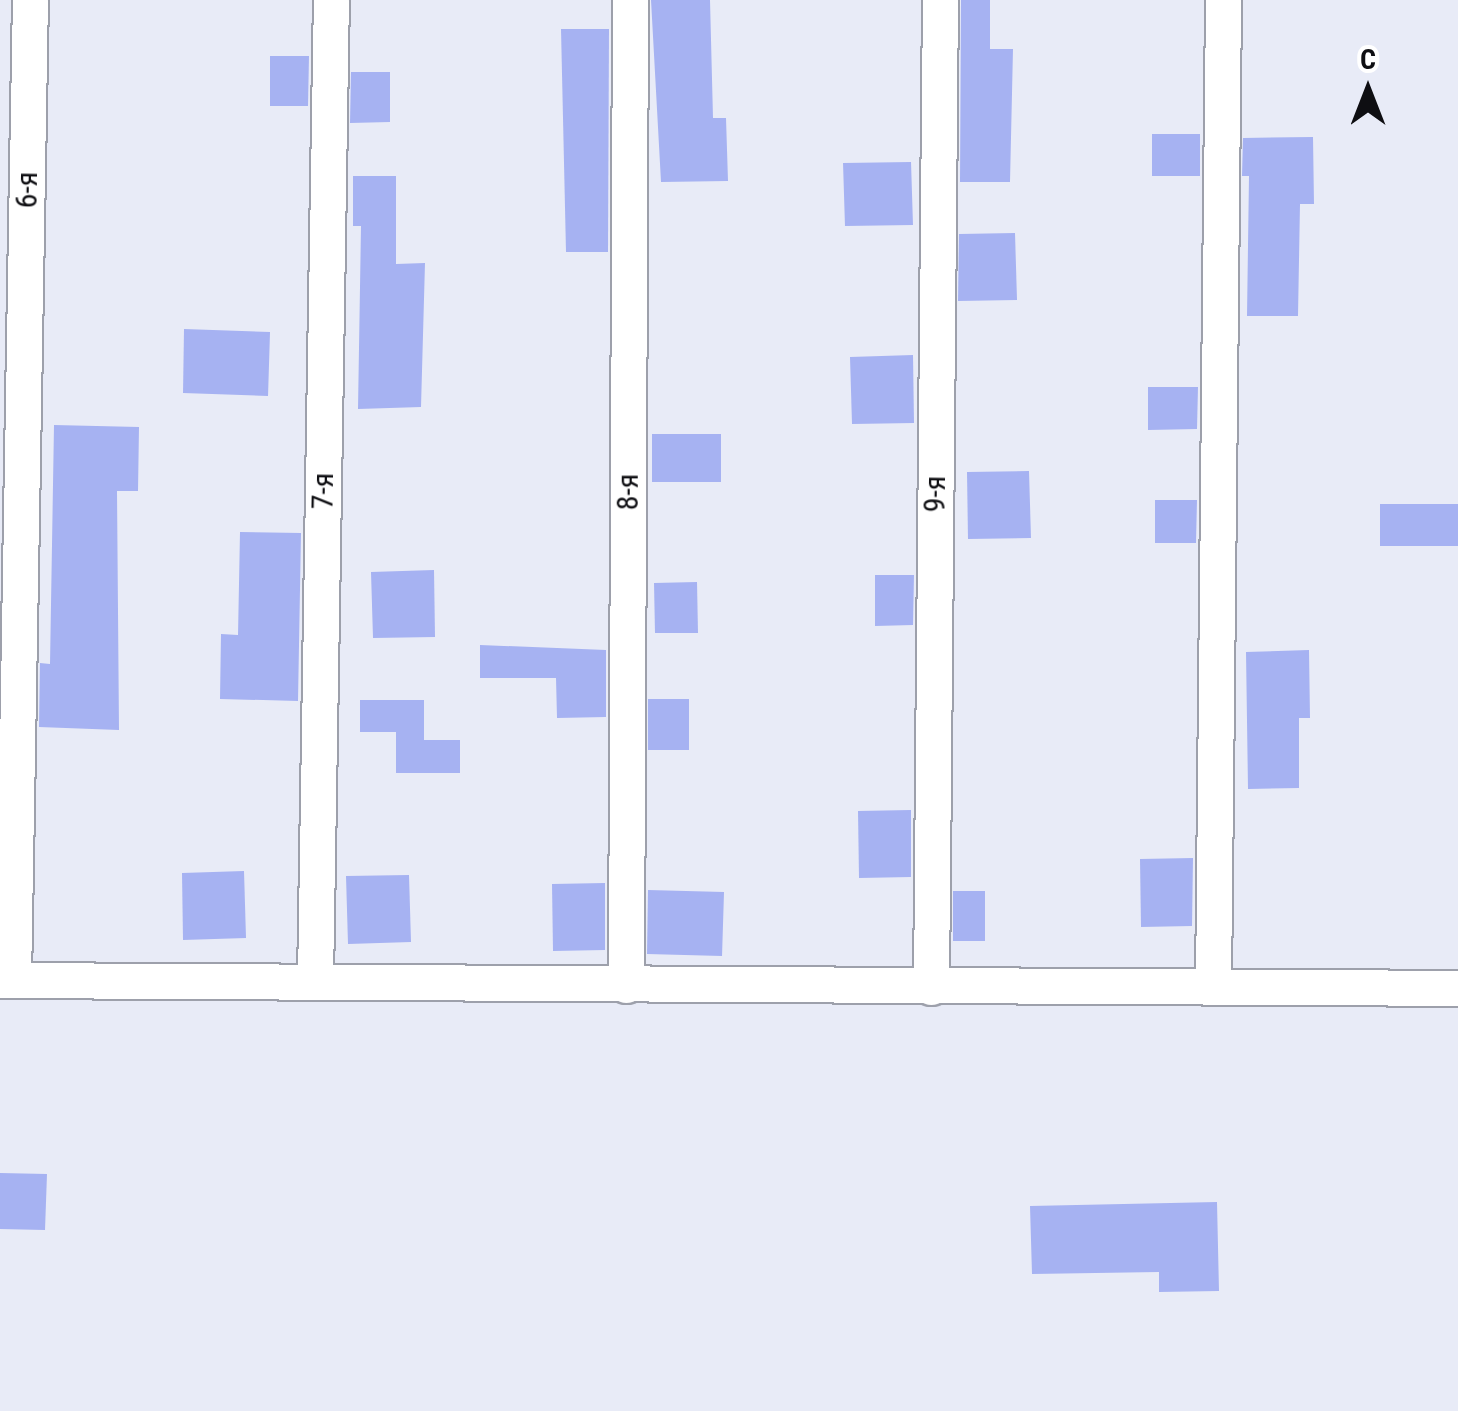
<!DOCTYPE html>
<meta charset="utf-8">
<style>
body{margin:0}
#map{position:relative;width:1458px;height:1411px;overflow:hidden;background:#e8ebf7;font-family:"Roboto Condensed",sans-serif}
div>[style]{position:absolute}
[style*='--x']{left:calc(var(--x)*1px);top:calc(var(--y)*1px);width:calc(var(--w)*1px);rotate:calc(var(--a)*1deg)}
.building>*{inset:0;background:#a6b2f2}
.roads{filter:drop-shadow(2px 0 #9da0ab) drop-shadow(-2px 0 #9da0ab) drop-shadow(0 2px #9da0ab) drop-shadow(0 -2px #9da0ab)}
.street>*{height:35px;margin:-17.5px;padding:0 17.5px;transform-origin:17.5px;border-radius:17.5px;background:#fff}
span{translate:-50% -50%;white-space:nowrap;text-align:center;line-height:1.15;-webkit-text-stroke:8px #fff;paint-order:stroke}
.street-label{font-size:30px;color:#0e0e12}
.north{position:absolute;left:1318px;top:40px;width:100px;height:100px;-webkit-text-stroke:8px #fff;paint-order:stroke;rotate:0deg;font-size:28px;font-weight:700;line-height:40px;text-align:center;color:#0e0e12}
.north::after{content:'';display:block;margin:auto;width:35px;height:45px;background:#0e0e12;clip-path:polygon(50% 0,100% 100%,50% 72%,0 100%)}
</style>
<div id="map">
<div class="building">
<i style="clip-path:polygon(651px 0,710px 0,713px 118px,726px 118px,728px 181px,661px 182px)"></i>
<i style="clip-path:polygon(961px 0,990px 0,990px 49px,1013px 49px,1010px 182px,960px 182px)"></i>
<i style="clip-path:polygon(561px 29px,609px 29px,608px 252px,566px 252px)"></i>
<i style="clip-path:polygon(270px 56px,309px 56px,308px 106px,270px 106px)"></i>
<i style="clip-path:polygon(351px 72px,390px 72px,390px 122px,350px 123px)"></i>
<i style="clip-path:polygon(1152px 134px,1200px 134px,1200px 176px,1152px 176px)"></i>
<i style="clip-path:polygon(1313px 137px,1314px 204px,1300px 204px,1298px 316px,1247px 316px,1249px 176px,1242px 176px,1243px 138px)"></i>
<i style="clip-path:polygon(911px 162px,913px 225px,845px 226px,843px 163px)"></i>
<i style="clip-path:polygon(353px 176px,396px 176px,396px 264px,425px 263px,421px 407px,358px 409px,361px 226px,353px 226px)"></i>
<i style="clip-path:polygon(1015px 233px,1017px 300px,958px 301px,959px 234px)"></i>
<i style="clip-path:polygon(184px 329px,270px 332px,268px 396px,183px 393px)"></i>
<i style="clip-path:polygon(913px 355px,914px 423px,852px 424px,850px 357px)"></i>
<i style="clip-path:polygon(1148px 387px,1198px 387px,1197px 429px,1148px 430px)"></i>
<i style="clip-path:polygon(54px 425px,139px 427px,138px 491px,117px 491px,119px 730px,39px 727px,40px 663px,50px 664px)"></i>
<i style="clip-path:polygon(652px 434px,721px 434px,721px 482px,652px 482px)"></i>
<i style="clip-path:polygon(1029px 471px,1031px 538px,968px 539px,967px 472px)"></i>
<i style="clip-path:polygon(1155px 500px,1197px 500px,1196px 543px,1155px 543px)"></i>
<i style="clip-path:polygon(1380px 504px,1458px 504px,1458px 546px,1380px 546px)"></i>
<i style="clip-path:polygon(240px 532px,301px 533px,298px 701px,220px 699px,221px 634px,238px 635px)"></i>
<i style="clip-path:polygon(434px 570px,435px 637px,373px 638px,371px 572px)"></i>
<i style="clip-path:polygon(875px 575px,914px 575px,913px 625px,875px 626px)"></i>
<i style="clip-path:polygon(697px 582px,698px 633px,655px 633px,654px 583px)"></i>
<i style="clip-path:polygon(480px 645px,606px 650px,606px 717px,557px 718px,556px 678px,480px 678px)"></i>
<i style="clip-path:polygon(1309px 650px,1310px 718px,1299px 718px,1299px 788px,1248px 789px,1246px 652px)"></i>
<i style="clip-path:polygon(648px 699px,689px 699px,689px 750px,648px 750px)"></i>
<i style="clip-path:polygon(360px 700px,424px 700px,424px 740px,460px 740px,460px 773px,396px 773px,396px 732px,360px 732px)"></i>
<i style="clip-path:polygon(911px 810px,911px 877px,859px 878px,858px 811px)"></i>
<i style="clip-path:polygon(1193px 858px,1192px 926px,1141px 927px,1140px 859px)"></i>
<i style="clip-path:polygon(244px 871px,246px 938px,183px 940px,182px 873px)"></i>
<i style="clip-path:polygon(409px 875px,411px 942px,348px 944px,346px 876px)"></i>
<i style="clip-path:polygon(605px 883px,605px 950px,553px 951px,552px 884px)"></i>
<i style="clip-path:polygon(648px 890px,724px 892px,722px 956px,647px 954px)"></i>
<i style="clip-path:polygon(953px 891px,985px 891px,985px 941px,953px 941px)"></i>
<i style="clip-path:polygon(0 1173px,47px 1174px,45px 1230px,0 1229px)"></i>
<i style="clip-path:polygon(1217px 1202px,1219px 1291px,1159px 1292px,1159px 1272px,1032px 1274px,1030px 1206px)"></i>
</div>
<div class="roads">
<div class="street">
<i style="--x:0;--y:980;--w:1458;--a:0.31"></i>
<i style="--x:13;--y:980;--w:980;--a:-89.01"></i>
<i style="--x:315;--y:981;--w:981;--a:-89.07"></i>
<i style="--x:626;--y:985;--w:985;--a:-89.77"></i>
<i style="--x:931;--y:987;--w:987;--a:-89.48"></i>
<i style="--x:1213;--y:987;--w:987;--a:-89.42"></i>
</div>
</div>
<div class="street-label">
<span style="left:27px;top:190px;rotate:-89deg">6-я</span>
<span style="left:323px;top:491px;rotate:-89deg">7-я</span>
<span style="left:628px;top:492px;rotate:-90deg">8-я</span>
<span style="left:935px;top:494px;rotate:-89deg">9-я</span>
</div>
<div class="north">С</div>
</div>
